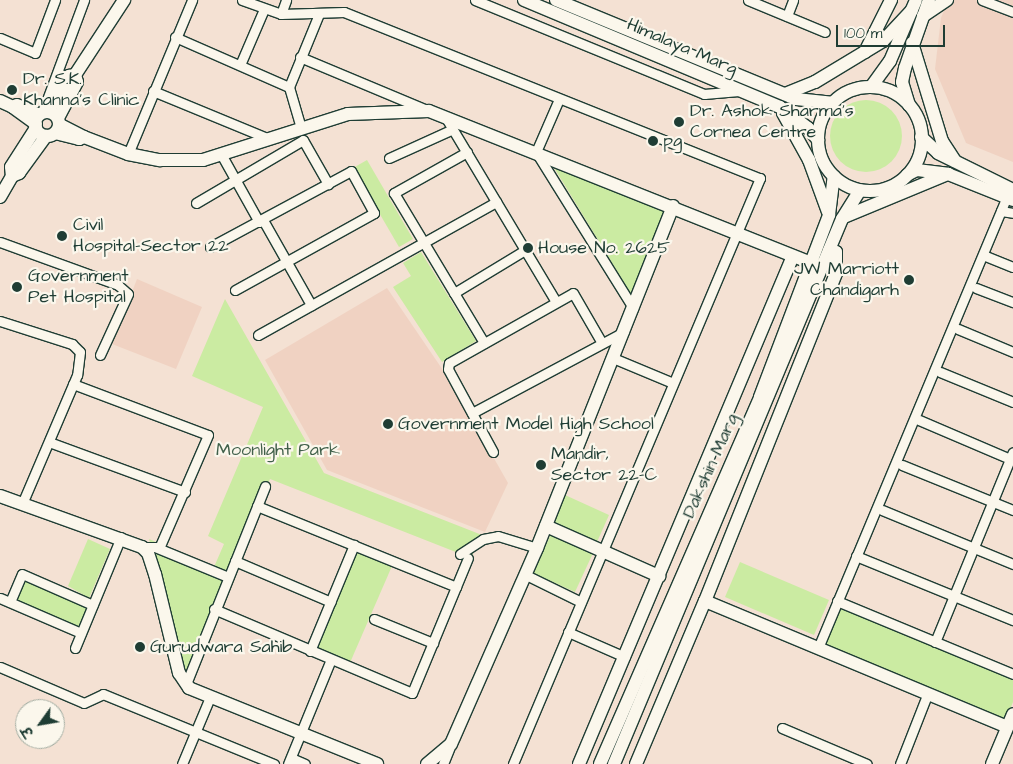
<!DOCTYPE html>
<meta charset="utf-8">
<style>
body{margin:0}
#map{position:relative;width:1013px;height:764px;overflow:hidden;background:#f4e1d3;font-family:"Architects Daughter","Playpen Sans Deva",sans-serif}
div>[style]{position:absolute}
[style*='--x']{left:calc(var(--x)*1px);top:calc(var(--y)*1px);width:calc(var(--w)*1px);rotate:calc(var(--a)*1deg)}
.built>*{inset:0;background:#f0d2c2}
.green>*{inset:0;background:#cbeba2}
.round{border-radius:50%}
.roads{filter:drop-shadow(1px 0 #1f3d34) drop-shadow(-1px 0 #1f3d34) drop-shadow(0 1px #1f3d34) drop-shadow(0 -1px #1f3d34)}
.street>*{height:9px;margin:-4.5px;padding:0 4.5px;transform-origin:4.5px;border-radius:4.5px;background:#fbf7ec}
.secondary>*{height:12px;margin:-6px;padding:0 6px;transform-origin:6px;border-radius:6px;background:#fbf7ec}
.secondary>.ring{margin:-6px;padding:0;box-sizing:content-box;background:none;border:12px solid #fbf7ec;border-radius:50%}
.dots>*{width:14px;height:14px;translate:-50% -50%;box-sizing:border-box;border:2px solid #fbf7ec;border-radius:50%}
span{translate:-50% -50%;white-space:nowrap;text-align:center;line-height:1.15;-webkit-text-stroke:4.5px #fbf7ec;paint-order:stroke}
.street-label{font-size:18px;color:#1f3d34}
.poi-label{font-size:18px;color:#1f3d34}
.left{translate:0 -50%;text-align:left}
.right{translate:-100% -50%;text-align:right}
.park-label{font-size:18px;color:#41604a}
.north{position:absolute;left:15px;top:699px;width:50px;height:50px;box-sizing:border-box;background:#fbf7ec;border:1px solid #a3ada2;border-radius:50%;rotate:238deg;font-size:14px;font-weight:700;line-height:20px;text-align:center;color:#1f3d34}
.north::after{content:'';display:block;margin:auto;width:18px;height:22px;background:#1f3d34;clip-path:polygon(50% 0,100% 100%,50% 72%,0 100%)}
.scale{position:absolute;left:836px;top:25px;width:109px;height:22px;box-sizing:border-box;border:2px solid #1f3d34;border-top:0;padding-left:6px;font-size:15px;line-height:18px;white-space:nowrap;color:#1f3d34;-webkit-text-stroke:4px #fbf7ec;paint-order:stroke}
</style>
<div id="map">
<div class="built">
<i style="clip-path:polygon(948px 0,1013px 0,1013px 162px,966px 143px,935px 69px,941px 18px)"></i>
<i style="clip-path:polygon(137px 279px,202px 307px,176px 369px,112px 344px)"></i>
<i style="clip-path:polygon(387px 288px,449px 379px,508px 483px,485px 532px,327px 470px,265px 360px)"></i>
</div>
<div class="green">
<i class="round" style="left:830px;top:100px;width:72px;height:72px"></i>
<i style="clip-path:polygon(367px 160px,413px 239px,399px 247px,353px 168px)"></i>
<i style="clip-path:polygon(553px 166px,665px 212px,631px 294px)"></i>
<i style="clip-path:polygon(421px 252px,476px 341px,442px 362px,393px 287px,411px 276px,403px 263px)"></i>
<i style="clip-path:polygon(225px 299px,324px 473px,482px 535px,471px 558px,270px 479px,186px 672px,149px 539px,214px 567px,224px 544px,208px 536px,263px 407px,192px 376px)"></i>
<i style="clip-path:polygon(565px 495px,609px 515px,597px 542px,553px 523px)"></i>
<i style="clip-path:polygon(551px 534px,593px 553px,575px 592px,533px 573px)"></i>
<i style="clip-path:polygon(88px 539px,110px 549px,89px 598px,68px 586px)"></i>
<i style="clip-path:polygon(357px 551px,392px 566px,349px 665px,315px 651px)"></i>
<i style="clip-path:polygon(740px 562px,829px 600px,814px 635px,725px 597px)"></i>
<i style="clip-path:polygon(22px 574px,93px 605px,81px 633px,10px 602px)"></i>
<i style="clip-path:polygon(841px 606px,1013px 680px,1013px 702px,1005px 722px,824px 644px)"></i>
</div>
<div class="roads">
<div class="street">
<i style="--x:242;--y:0;--w:41;--a:19.7"></i>
<i style="--x:281;--y:14;--w:63;--a:-1.8"></i>
<i style="--x:344;--y:12;--w:448;--a:21.8"></i>
<i style="--x:760;--y:178;--w:636;--a:112.86"></i>
<i style="--x:475;--y:0;--w:248;--a:22.3"></i>
<i style="--x:704;--y:94;--w:35;--a:-5"></i>
<i style="--x:748;--y:0;--w:83;--a:22.6"></i>
<i style="--x:982;--y:0;--w:33;--a:21"></i>
<i style="--x:281;--y:14;--w:15;--a:-70"></i>
<i style="--x:787;--y:16;--w:17;--a:-69"></i>
<i style="--x:175;--y:37;--w:124;--a:23.7"></i>
<i style="--x:0;--y:38;--w:38;--a:23"></i>
<i style="--x:35;--y:53;--w:57;--a:-69.3"></i>
<i style="--x:300;--y:57;--w:138;--a:22.7"></i>
<i style="--x:240;--y:65;--w:61;--a:-66.8"></i>
<i style="--x:153;--y:91;--w:123;--a:22.4"></i>
<i style="--x:559;--y:99;--w:58;--a:113.5"></i>
<i style="--x:536;--y:152;--w:184;--a:58.1"></i>
<i style="--x:42;--y:113;--w:121;--a:-69.6"></i>
<i style="--x:446;--y:118;--w:214;--a:59.1"></i>
<i style="--x:301;--y:128;--w:43;--a:-106.3"></i>
<i style="--x:289;--y:87;--w:79;--a:-67.7"></i>
<i style="--x:467;--y:152;--w:84;--a:150.7"></i>
<i style="--x:394;--y:193;--w:175;--a:59"></i>
<i style="--x:128;--y:154;--w:167;--a:-67.4"></i>
<i style="--x:221;--y:154;--w:78;--a:60.8"></i>
<i style="--x:389;--y:158;--w:70;--a:-24.4"></i>
<i style="--x:196;--y:203;--w:124;--a:-30.5"></i>
<i style="--x:303;--y:140;--w:51;--a:60.4"></i>
<i style="--x:1001;--y:211;--w:12;--a:9"></i>
<i style="--x:263;--y:220;--w:98;--a:60.5"></i>
<i style="--x:0;--y:242;--w:126;--a:20"></i>
<i style="--x:118;--y:285;--w:13;--a:42"></i>
<i style="--x:128;--y:294;--w:67;--a:114.7"></i>
<i style="--x:210;--y:247;--w:160;--a:-28.3"></i>
<i style="--x:351;--y:171;--w:48;--a:61.3"></i>
<i style="--x:374;--y:213;--w:159;--a:151"></i>
<i style="--x:983;--y:255;--w:32;--a:22"></i>
<i style="--x:976;--y:288;--w:40;--a:21"></i>
<i style="--x:454;--y:293;--w:83;--a:-31.2"></i>
<i style="--x:0;--y:321;--w:76;--a:17.7"></i>
<i style="--x:72;--y:344;--w:11;--a:45"></i>
<i style="--x:80;--y:352;--w:23;--a:97"></i>
<i style="--x:77;--y:375;--w:140;--a:113.1"></i>
<i style="--x:958;--y:329;--w:60;--a:22.7"></i>
<i style="--x:258;--y:335;--w:273;--a:-29.2"></i>
<i style="--x:613;--y:358;--w:65;--a:22.6"></i>
<i style="--x:940;--y:372;--w:79;--a:22.3"></i>
<i style="--x:73;--y:384;--w:144;--a:20.7"></i>
<i style="--x:208;--y:435;--w:123;--a:113.4"></i>
<i style="--x:472;--y:413;--w:172;--a:-28.1"></i>
<i style="--x:919;--y:420;--w:102;--a:23.1"></i>
<i style="--x:49;--y:442;--w:145;--a:20.2"></i>
<i style="--x:493;--y:452;--w:94;--a:-118.5"></i>
<i style="--x:448;--y:369;--w:6;--a:-81"></i>
<i style="--x:449;--y:363;--w:142;--a:-29.4"></i>
<i style="--x:573;--y:293;--w:58;--a:59.9"></i>
<i style="--x:902;--y:465;--w:120;--a:22.1"></i>
<i style="--x:257;--y:506;--w:215;--a:22.1"></i>
<i style="--x:882;--y:510;--w:142;--a:22.4"></i>
<i style="--x:142;--y:547;--w:13;--a:0"></i>
<i style="--x:155;--y:547;--w:79;--a:22.3"></i>
<i style="--x:460;--y:554;--w:27;--a:-33"></i>
<i style="--x:483;--y:539;--w:15;--a:-11"></i>
<i style="--x:498;--y:536;--w:41;--a:17.1"></i>
<i style="--x:856;--y:556;--w:170;--a:22.2"></i>
<i style="--x:235;--y:561;--w:104;--a:23.1"></i>
<i style="--x:526;--y:575;--w:61;--a:26.1"></i>
<i style="--x:0;--y:598;--w:88;--a:23.4"></i>
<i style="--x:837;--y:601;--w:191;--a:22.5"></i>
<i style="--x:10;--y:602;--w:30;--a:-67"></i>
<i style="--x:22;--y:574;--w:77;--a:23.6"></i>
<i style="--x:214;--y:609;--w:215;--a:23"></i>
<i style="--x:412;--y:693;--w:146;--a:-67.5"></i>
<i style="--x:374;--y:619;--w:64;--a:22.1"></i>
<i style="--x:568;--y:632;--w:62;--a:23.7"></i>
<i style="--x:935;--y:642;--w:205;--a:-67.7"></i>
<i style="--x:75;--y:648;--w:120;--a:-67.5"></i>
<i style="--x:818;--y:648;--w:489;--a:-67.3"></i>
<i style="--x:310;--y:651;--w:115;--a:-67.5"></i>
<i style="--x:0;--y:667;--w:91;--a:23.2"></i>
<i style="--x:84;--y:703;--w:21;--a:-25"></i>
<i style="--x:103;--y:694;--w:185;--a:22.3"></i>
<i style="--x:186;--y:684;--w:213;--a:-68.2"></i>
<i style="--x:782;--y:728;--w:92;--a:23"></i>
<i style="--x:291;--y:758;--w:15;--a:23"></i>
<i style="--x:182;--y:764;--w:73;--a:-67.3"></i>
<i style="--x:288;--y:764;--w:113;--a:-67.7"></i>
<i style="--x:443;--y:764;--w:18;--a:-68"></i>
<i style="--x:900;--y:764;--w:74;--a:-68.6"></i>
</div>
<div class="secondary">
<i style="--x:524;--y:0;--w:277;--a:22.7"></i>
<i style="--x:780;--y:107;--w:35;--a:37"></i>
<i style="--x:808;--y:128;--w:16;--a:50"></i>
<i style="--x:556;--y:0;--w:260;--a:22.4"></i>
<i style="--x:796;--y:99;--w:36;--a:6"></i>
<i style="--x:923;--y:16;--w:29;--a:-34"></i>
<i style="--x:912;--y:43;--w:102;--a:73"></i>
<i style="--x:942;--y:141;--w:24;--a:57"></i>
<i style="--x:865;--y:52;--w:58;--a:-63.4"></i>
<i style="--x:75;--y:75;--w:90;--a:-56.8"></i>
<i style="--x:871;--y:87;--w:32;--a:-54"></i>
<i style="--x:890;--y:61;--w:66;--a:-66.9"></i>
<i class="ring" style="left:818px;top:87px;width:92px;height:92px"></i>
<i style="--x:785;--y:94;--w:32;--a:-22"></i>
<i style="--x:815;--y:82;--w:79;--a:-31.1"></i>
<i style="--x:883;--y:41;--w:42;--a:-46.9"></i>
<i style="--x:0;--y:101;--w:14;--a:25"></i>
<i style="--x:909;--y:105;--w:24;--a:-107"></i>
<i style="--x:902;--y:82;--w:14;--a:-78"></i>
<i style="--x:905;--y:68;--w:72;--a:-70.6"></i>
<i style="--x:48;--y:112;--w:42;--a:-59.7"></i>
<i style="--x:69;--y:76;--w:6;--a:-9"></i>
<i style="--x:75;--y:75;--w:7;--a:74"></i>
<i style="--x:77;--y:82;--w:41;--a:117.8"></i>
<i class="ring" style="left:35px;top:112px;width:12px;height:12px"></i>
<i style="--x:783;--y:113;--w:54;--a:61"></i>
<i style="--x:809;--y:160;--w:55;--a:69.9"></i>
<i style="--x:36;--y:124;--w:29;--a:-144"></i>
<i style="--x:13;--y:107;--w:4;--a:-27"></i>
<i style="--x:17;--y:105;--w:24;--a:24"></i>
<i style="--x:36;--y:128;--w:46;--a:122.7"></i>
<i style="--x:11;--y:167;--w:9;--a:84"></i>
<i style="--x:12;--y:176;--w:8;--a:-23"></i>
<i style="--x:19;--y:173;--w:46;--a:-53.9"></i>
<i style="--x:55;--y:133;--w:25;--a:14"></i>
<i style="--x:79;--y:139;--w:5;--a:-22"></i>
<i style="--x:84;--y:137;--w:28;--a:-153"></i>
<i style="--x:84;--y:137;--w:47;--a:21.1"></i>
<i style="--x:128;--y:154;--w:33;--a:11"></i>
<i style="--x:160;--y:160;--w:43;--a:0"></i>
<i style="--x:203;--y:160;--w:152;--a:-17.6"></i>
<i style="--x:348;--y:114;--w:81;--a:-2.1"></i>
<i style="--x:429;--y:111;--w:411;--a:21.7"></i>
<i style="--x:921;--y:137;--w:23;--a:43"></i>
<i style="--x:938;--y:153;--w:84;--a:26.3"></i>
<i style="--x:907;--y:175;--w:11;--a:-27"></i>
<i style="--x:917;--y:170;--w:31;--a:7"></i>
<i style="--x:948;--y:174;--w:70;--a:21.8"></i>
<i style="--x:0;--y:197;--w:24;--a:-60"></i>
<i style="--x:844;--y:217;--w:113;--a:-22.5"></i>
<i style="--x:0;--y:496;--w:151;--a:19.8"></i>
<i style="--x:142;--y:547;--w:8;--a:45"></i>
<i style="--x:148;--y:553;--w:22;--a:72"></i>
<i style="--x:155;--y:574;--w:102;--a:76.4"></i>
<i style="--x:179;--y:673;--w:18;--a:56"></i>
<i style="--x:189;--y:688;--w:203;--a:22"></i>
<i style="--x:546;--y:526;--w:124;--a:23.9"></i>
<i style="--x:705;--y:601;--w:327;--a:22.6"></i>
<i style="--x:427;--y:764;--w:31;--a:-40"></i>
<i style="--x:451;--y:744;--w:214;--a:-66.3"></i>
<i style="--x:537;--y:548;--w:368;--a:-68.3"></i>
<i style="--x:579;--y:764;--w:551;--a:-67.16"></i>
<i style="--x:600;--y:764;--w:400;--a:-66.4"></i>
<i style="--x:760;--y:397;--w:195;--a:-69.2"></i>
<i style="--x:829;--y:215;--w:39;--a:-83"></i>
<i style="--x:614;--y:764;--w:591;--a:-67.3"></i>
<i style="--x:842;--y:219;--w:34;--a:-58"></i>
<i style="--x:636;--y:764;--w:177;--a:-67.1"></i>
<i style="--x:705;--y:601;--w:353;--a:-68.2"></i>
<i style="--x:836;--y:273;--w:21;--a:-90"></i>
<i style="--x:836;--y:252;--w:7;--a:-164"></i>
<i style="--x:992;--y:764;--w:54;--a:-67.2"></i>
</div>
</div>
<div class="dots">
<i style="left:12px;top:90px;background:#1f3d34"></i>
<i style="left:679px;top:122px;background:#1f3d34"></i>
<i style="left:653px;top:141px;background:#1f3d34"></i>
<i style="left:62px;top:236px;background:#1f3d34"></i>
<i style="left:528px;top:248px;background:#1f3d34"></i>
<i style="left:909px;top:280px;background:#1f3d34"></i>
<i style="left:17px;top:287px;background:#1f3d34"></i>
<i style="left:388px;top:424px;background:#1f3d34"></i>
<i style="left:541px;top:465px;background:#1f3d34"></i>
<i style="left:140px;top:647px;background:#1f3d34"></i>
</div>
<div class="street-label">
<span style="left:682px;top:47px;rotate:23deg">Himalaya Marg</span>
<span style="left:711px;top:466px;rotate:-66deg">Dakshin Marg</span>
</div>
<div class="poi-label">
<span class="left" style="left:23px;top:90px">Dr. S.K.<br>Khanna's Clinic</span>
<span class="left" style="left:690px;top:122px">Dr. Ashok Sharma's<br>Cornea Centre</span>
<span class="left" style="left:663px;top:141px">pg</span>
<span class="left" style="left:73px;top:236px">Civil<br>Hospital-Sector 22</span>
<span class="left" style="left:538px;top:248px">House No. 2625</span>
<span class="right" style="left:899px;top:280px">JW Marriott<br>Chandigarh</span>
<span class="left" style="left:28px;top:287px">Government<br>Pet Hospital</span>
<span class="left" style="left:398px;top:424px">Government Model High School</span>
<span class="left" style="left:551px;top:465px">Mandir,<br>Sector 22-C</span>
<span class="left" style="left:150px;top:647px">Gurudwara Sahib</span>
</div>
<div class="park-label">
<span style="left:278px;top:450px">Moonlight Park</span>
</div>
<div class="north">उ</div>
<div class="scale">100 m</div>
</div>
